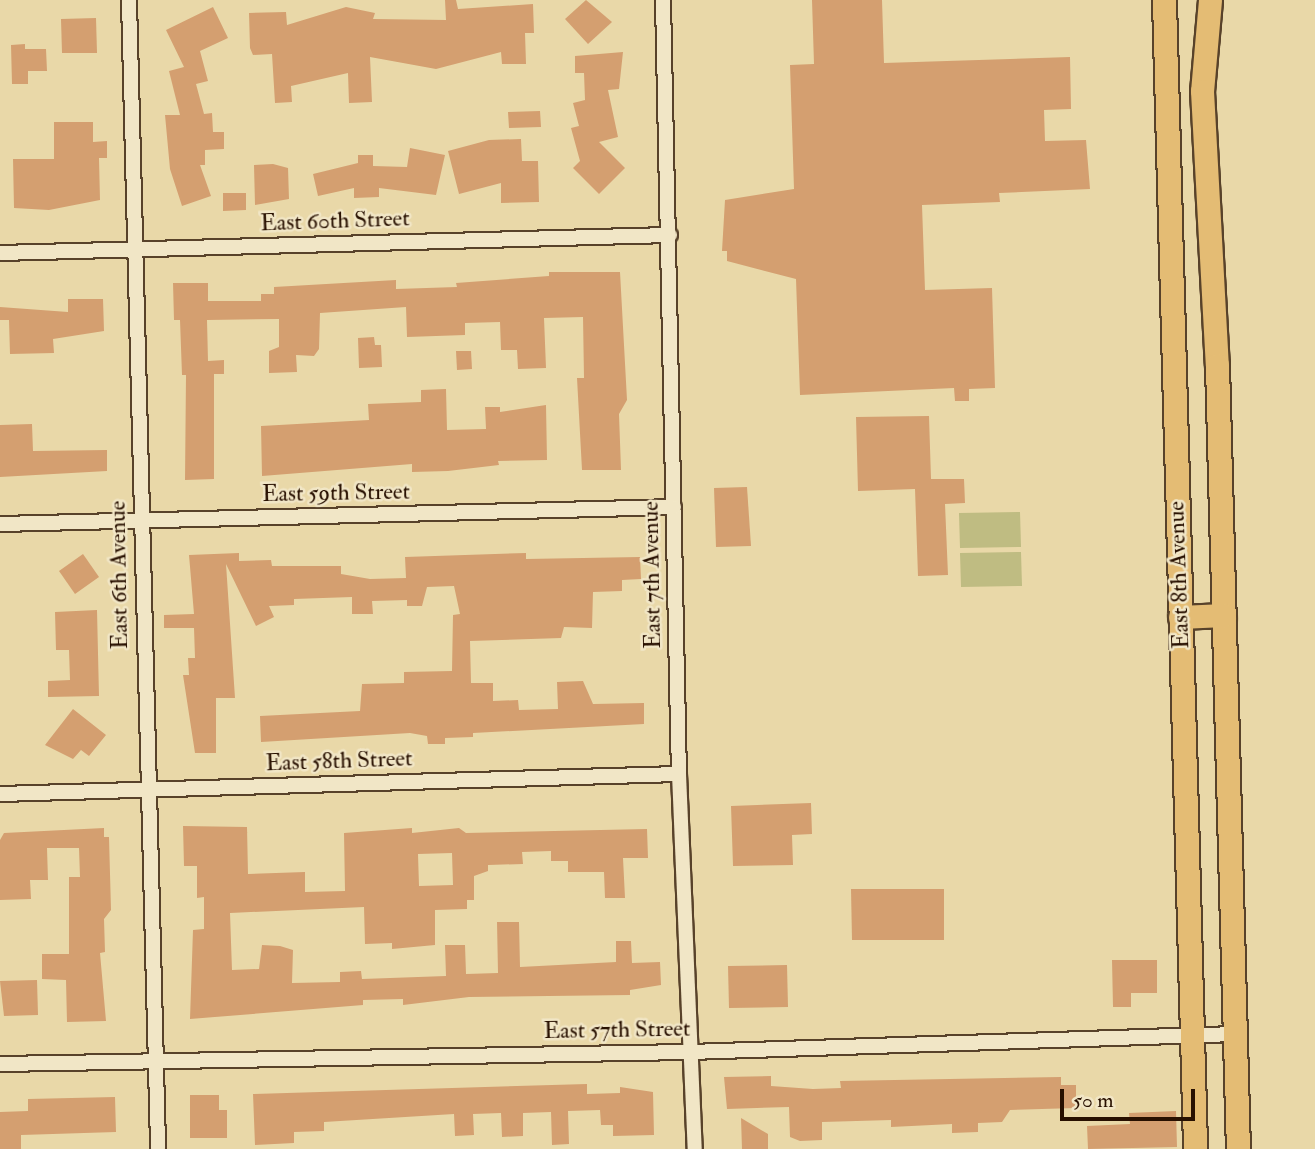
<!DOCTYPE html>
<style>
body{margin:0}
#map{position:relative;width:1315px;height:1149px;overflow:hidden;background:#e9d8a8;font-family:"IM FELL Double Pica",serif}
div>[style]{position:absolute}
[style*='--x']{left:calc(var(--x)*1px);top:calc(var(--y)*1px);width:calc(var(--w)*1px);rotate:calc(var(--a)*1deg)}
.green>*{inset:0;background:#bfbc82}
.building>*{inset:0;background:#d49f70}
.roads{filter:drop-shadow(2px 0 #58422a) drop-shadow(-2px 0 #58422a) drop-shadow(0 2px #58422a) drop-shadow(0 -2px #58422a)}
.minor>*{height:14px;margin:-7px;padding:0 7px;transform-origin:7px;border-radius:7px;background:#f1e6c6}
.primary>*{height:23px;margin:-11.5px;padding:0 11.5px;transform-origin:11.5px;border-radius:11.5px;background:#e4bc74}
span{translate:-50% -50%;white-space:nowrap;text-align:center;line-height:1.15;-webkit-text-stroke:5px #f1e6c6;paint-order:stroke}
.street-label{font-size:23px;color:#281000}
.scale{position:absolute;left:1060px;top:1089px;width:135px;height:32px;box-sizing:border-box;border:4px solid #281000;border-top:0;padding-left:9px;font-size:21px;line-height:24px;white-space:nowrap;color:#281000;-webkit-text-stroke:5px #f1e6c6;paint-order:stroke}
</style>
<div id="map">
<div class="green">
<i style="clip-path:polygon(1020px 512px,1021px 547px,960px 548px,959px 513px)"></i>
<i style="clip-path:polygon(1021px 552px,1022px 586px,961px 587px,960px 553px)"></i>
</div>
<div class="building">
<i style="clip-path:polygon(445px 0,456px 0,458px 9px,533px 4px,534px 33px,525px 33px,526px 64px,502px 64px,501px 52px,436px 69px,370px 57px,372px 102px,349px 103px,348px 73px,291px 86px,292px 102px,275px 103px,272px 54px,253px 55px,250px 48px,249px 13px,286px 12px,287px 25px,346px 7px,375px 13px,373px 19px,446px 20px)"></i>
<i style="clip-path:polygon(586px 0,612px 22px,588px 44px,565px 19px)"></i>
<i style="clip-path:polygon(812px 0,882px 0,884px 63px,1070px 57px,1071px 109px,1044px 110px,1045px 141px,1086px 140px,1090px 189px,999px 193px,1000px 202px,922px 205px,925px 290px,992px 288px,995px 388px,969px 389px,969px 401px,955px 401px,954px 388px,800px 395px,796px 279px,727px 261px,727px 251px,722px 251px,725px 200px,794px 189px,790px 65px,814px 64px)"></i>
<i style="clip-path:polygon(213px 7px,228px 38px,200px 51px,208px 81px,196px 84px,204px 114px,212px 113px,213px 132px,224px 132px,224px 149px,205px 150px,205px 165px,200px 165px,211px 196px,182px 206px,170px 169px,165px 115px,180px 115px,169px 71px,184px 67px,166px 30px)"></i>
<i style="clip-path:polygon(96px 18px,97px 53px,62px 53px,61px 19px)"></i>
<i style="clip-path:polygon(25px 44px,25px 49px,46px 49px,47px 71px,28px 71px,28px 84px,12px 84px,11px 45px)"></i>
<i style="clip-path:polygon(623px 52px,619px 89px,608px 90px,618px 137px,599px 142px,625px 168px,599px 194px,573px 168px,580px 161px,571px 128px,579px 126px,573px 103px,585px 100px,584px 73px,575px 73px,575px 56px)"></i>
<i style="clip-path:polygon(540px 111px,541px 127px,509px 128px,508px 112px)"></i>
<i style="clip-path:polygon(54px 122px,93px 122px,93px 142px,107px 141px,107px 158px,99px 158px,100px 200px,49px 210px,14px 208px,13px 159px,54px 159px)"></i>
<i style="clip-path:polygon(521px 139px,522px 161px,538px 161px,539px 202px,501px 203px,501px 183px,459px 194px,448px 151px,489px 140px)"></i>
<i style="clip-path:polygon(410px 148px,445px 155px,436px 195px,379px 188px,379px 197px,354px 198px,354px 188px,318px 196px,313px 174px,358px 163px,358px 155px,373px 155px,373px 166px,407px 167px)"></i>
<i style="clip-path:polygon(273px 164px,288px 168px,289px 199px,255px 205px,254px 165px)"></i>
<i style="clip-path:polygon(223px 193px,246px 193px,246px 210px,223px 211px)"></i>
<i style="clip-path:polygon(549px 272px,620px 272px,627px 400px,619px 414px,621px 470px,582px 470px,577px 378px,584px 378px,583px 317px,544px 318px,546px 368px,518px 369px,517px 350px,501px 350px,500px 322px,465px 323px,465px 335px,407px 337px,406px 307px,320px 313px,319px 349px,314px 356px,296px 355px,297px 372px,269px 373px,269px 351px,279px 347px,279px 319px,207px 320px,208px 361px,224px 360px,224px 374px,214px 374px,214px 479px,185px 480px,186px 375px,182px 375px,180px 320px,174px 320px,173px 283px,208px 283px,208px 301px,261px 301px,261px 294px,274px 294px,274px 287px,396px 280px,396px 289px,457px 287px,456px 283px,549px 276px)"></i>
<i style="clip-path:polygon(68px 299px,103px 299px,104px 331px,53px 339px,54px 353px,10px 354px,9px 320px,0 320px,0 307px,68px 312px)"></i>
<i style="clip-path:polygon(374px 337px,375px 345px,381px 345px,382px 367px,359px 368px,358px 338px)"></i>
<i style="clip-path:polygon(456px 351px,471px 351px,472px 369px,457px 370px)"></i>
<i style="clip-path:polygon(446px 389px,447px 430px,486px 429px,485px 407px,500px 407px,500px 412px,546px 405px,547px 460px,498px 461px,499px 465px,448px 471px,412px 472px,412px 464px,262px 476px,261px 426px,369px 420px,368px 404px,421px 402px,421px 390px)"></i>
<i style="clip-path:polygon(929px 416px,931px 479px,964px 479px,965px 503px,945px 504px,948px 575px,918px 576px,915px 489px,858px 491px,856px 417px)"></i>
<i style="clip-path:polygon(32px 424px,33px 451px,107px 450px,107px 471px,0 477px,0 425px)"></i>
<i style="clip-path:polygon(747px 487px,751px 546px,716px 547px,714px 488px)"></i>
<i style="clip-path:polygon(239px 553px,239px 561px,271px 560px,272px 566px,341px 566px,341px 574px,370px 579px,406px 578px,405px 557px,526px 553px,526px 559px,640px 557px,641px 579px,622px 580px,622px 591px,593px 592px,592px 628px,564px 627px,561px 638px,470px 641px,471px 683px,493px 683px,493px 701px,518px 700px,519px 710px,558px 709px,557px 682px,583px 681px,593px 704px,644px 703px,644px 724px,473px 733px,473px 737px,445px 738px,445px 744px,428px 744px,427px 736px,410px 733px,261px 742px,260px 716px,360px 711px,362px 684px,404px 683px,404px 672px,452px 671px,453px 615px,460px 614px,454px 586px,427px 587px,422px 606px,407px 606px,407px 600px,372px 601px,373px 614px,352px 614px,352px 597px,294px 599px,294px 605px,269px 606px,274px 617px,256px 626px,226px 564px,235px 698px,216px 698px,216px 753px,195px 753px,183px 675px,189px 675px,188px 658px,195px 658px,194px 628px,164px 628px,164px 615px,194px 614px,189px 555px)"></i>
<i style="clip-path:polygon(83px 554px,99px 577px,75px 594px,59px 571px)"></i>
<i style="clip-path:polygon(97px 610px,99px 696px,48px 697px,48px 681px,70px 680px,69px 650px,56px 650px,55px 612px)"></i>
<i style="clip-path:polygon(73px 709px,106px 735px,89px 756px,81px 750px,73px 759px,45px 745px)"></i>
<i style="clip-path:polygon(811px 803px,812px 834px,792px 835px,793px 865px,733px 866px,731px 806px)"></i>
<i style="clip-path:polygon(evenodd,183px 826px,247px 827px,248px 874px,305px 872px,305px 892px,345px 891px,344px 833px,412px 828px,412px 833px,459px 828px,466px 833px,647px 829px,648px 858px,623px 858px,625px 898px,605px 898px,604px 872px,568px 872px,568px 861px,551px 861px,551px 851px,522px 852px,523px 864px,488px 865px,488px 871px,474px 876px,474px 900px,467px 900px,467px 909px,435px 910px,435px 945px,392px 949px,392px 943px,365px 944px,364px 907px,230px 913px,232px 970px,259px 969px,262px 945px,280px 946px,293px 950px,292px 983px,340px 982px,340px 972px,361px 971px,362px 979px,446px 976px,445px 945px,465px 945px,466px 974px,498px 973px,497px 922px,519px 922px,520px 967px,616px 962px,616px 941px,631px 941px,632px 963px,660px 962px,661px 985px,630px 990px,630px 995px,469px 997px,403px 1005px,403px 999px,363px 1000px,363px 1005px,190px 1019px,193px 930px,204px 929px,204px 897px,197px 898px,197px 866px,184px 866px,183px 826px,452px 853px,453px 885px,419px 886px,418px 854px,452px 853px)"></i>
<i style="clip-path:polygon(104px 828px,104px 837px,109px 837px,111px 910px,104px 919px,105px 952px,100px 953px,106px 1021px,67px 1022px,66px 980px,42px 979px,42px 954px,69px 954px,69px 877px,80px 877px,79px 848px,47px 848px,48px 880px,30px 880px,31px 899px,0 900px,0 840px,4px 833px)"></i>
<i style="clip-path:polygon(851px 889px,944px 889px,944px 940px,852px 940px)"></i>
<i style="clip-path:polygon(1112px 960px,1157px 960px,1157px 993px,1131px 993px,1131px 1007px,1113px 1007px)"></i>
<i style="clip-path:polygon(787px 965px,788px 1007px,729px 1008px,728px 966px)"></i>
<i style="clip-path:polygon(37px 980px,38px 1015px,4px 1016px,0 981px)"></i>
<i style="clip-path:polygon(771px 1076px,771px 1086px,813px 1089px,841px 1088px,840px 1081px,1061px 1077px,1061px 1085px,1076px 1085px,1076px 1108px,1010px 1110px,1002px 1122px,978px 1123px,978px 1132px,952px 1133px,952px 1124px,891px 1127px,891px 1120px,822px 1122px,822px 1140px,800px 1141px,790px 1137px,789px 1107px,727px 1109px,724px 1077px)"></i>
<i style="clip-path:polygon(587px 1084px,587px 1094px,620px 1093px,620px 1087px,653px 1092px,654px 1135px,613px 1136px,613px 1125px,601px 1125px,600px 1110px,568px 1111px,569px 1144px,552px 1145px,551px 1112px,523px 1113px,523px 1136px,502px 1137px,501px 1113px,473px 1114px,474px 1135px,455px 1136px,454px 1114px,324px 1122px,324px 1131px,294px 1132px,294px 1143px,255px 1145px,253px 1094px)"></i>
<i style="clip-path:polygon(190px 1095px,219px 1095px,219px 1110px,227px 1110px,227px 1138px,190px 1138px)"></i>
<i style="clip-path:polygon(115px 1097px,116px 1132px,21px 1135px,21px 1149px,0 1149px,0 1112px,28px 1111px,28px 1099px)"></i>
<i style="clip-path:polygon(1176px 1111px,1177px 1147px,1088px 1149px,1087px 1126px,1130px 1124px,1129px 1113px)"></i>
<i style="clip-path:polygon(741px 1118px,768px 1134px,768px 1149px,742px 1149px)"></i>
</div>
<div class="roads">
<div class="minor">
<i style="--x:129;--y:0;--w:1149;--a:88.55"></i>
<i style="--x:663;--y:0;--w:774;--a:88.82"></i>
<i style="--x:679;--y:774;--w:375;--a:87.6"></i>
<i style="--x:0;--y:253;--w:670;--a:-1.54"></i>
<i style="--x:0;--y:524;--w:674;--a:-1.44"></i>
<i style="--x:0;--y:794;--w:679;--a:-1.69"></i>
<i style="--x:0;--y:1064;--w:690;--a:-1"></i>
<i style="--x:690;--y:1052;--w:545;--a:-1.89"></i>
</div>
<div class="primary">
<i style="--x:1164;--y:0;--w:1149;--a:88.45"></i>
<i style="--x:1210;--y:0;--w:91;--a:95"></i>
<i style="--x:1202;--y:91;--w:274;--a:86.9"></i>
<i style="--x:1217;--y:365;--w:784;--a:88.47"></i>
<i style="--x:1180;--y:617;--w:44;--a:-2.6"></i>
</div>
</div>
<div class="street-label">
<span style="left:335px;top:221px;rotate:-2deg">East 60th Street</span>
<span style="left:336px;top:493px;rotate:-1deg">East 59th Street</span>
<span style="left:119px;top:575px;rotate:-91deg">East 6th Avenue</span>
<span style="left:652px;top:575px;rotate:-91deg">East 7th Avenue</span>
<span style="left:1179px;top:575px;rotate:-92deg">East 8th Avenue</span>
<span style="left:339px;top:761px;rotate:-2deg">East 58th Street</span>
<span style="left:617px;top:1030px;rotate:-1deg">East 57th Street</span>
</div>
<div class="scale">50 m</div>
</div>
